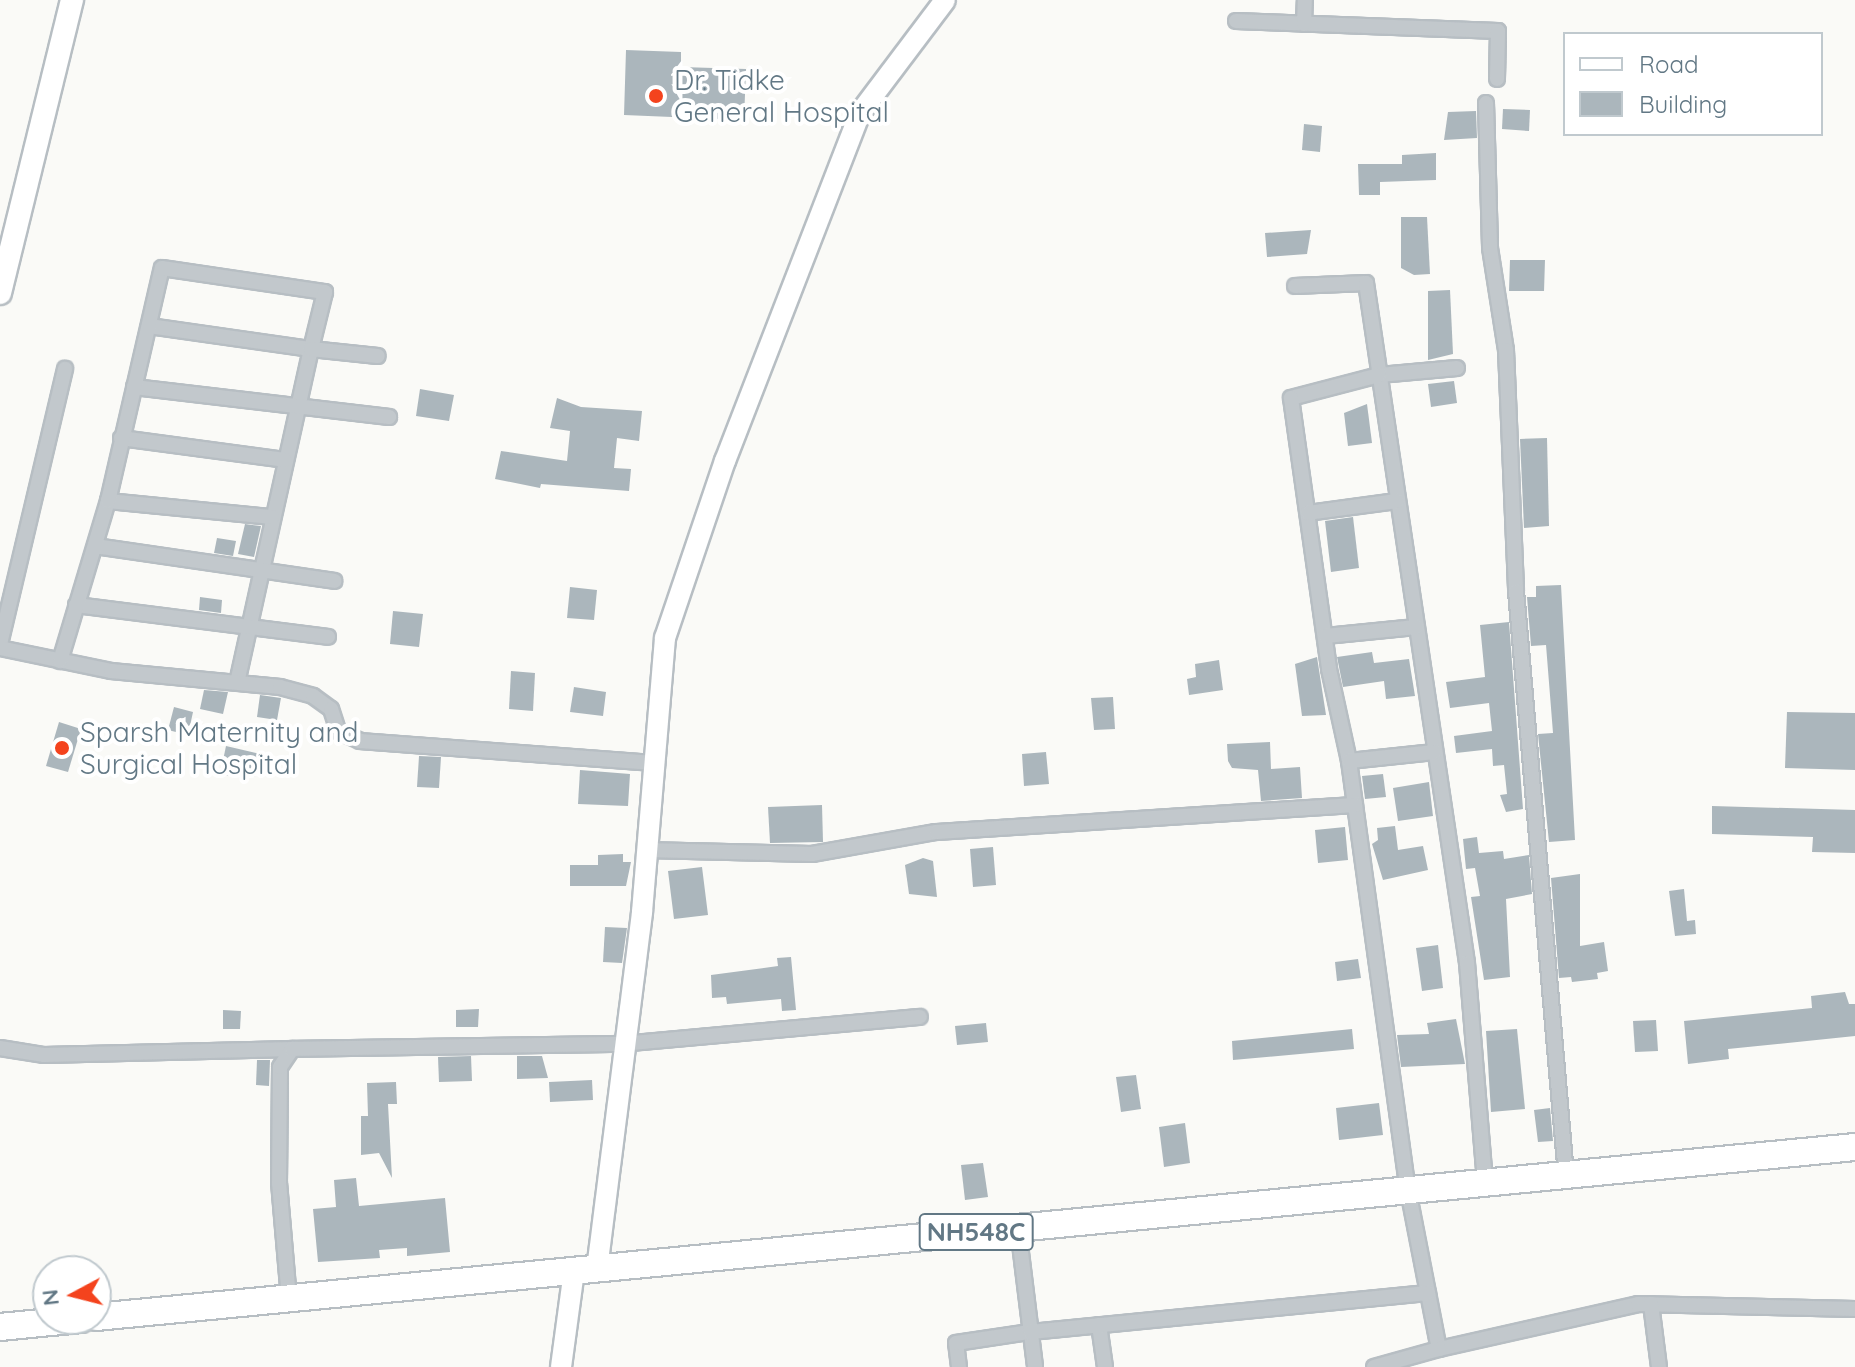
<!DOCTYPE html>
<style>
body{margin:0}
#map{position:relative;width:1855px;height:1367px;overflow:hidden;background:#fafaf7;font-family:Quicksand,sans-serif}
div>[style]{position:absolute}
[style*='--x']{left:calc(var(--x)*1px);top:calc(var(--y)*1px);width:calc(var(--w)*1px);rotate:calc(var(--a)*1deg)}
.building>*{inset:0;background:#abb6bc}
.roads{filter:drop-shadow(2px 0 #b7bec3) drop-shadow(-2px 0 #b7bec3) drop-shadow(0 2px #b7bec3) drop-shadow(0 -2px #b7bec3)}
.street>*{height:14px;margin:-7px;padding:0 7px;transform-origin:7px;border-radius:7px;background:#c2c8cc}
.secondary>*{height:20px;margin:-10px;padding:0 10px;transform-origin:10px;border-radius:10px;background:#fff}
.primary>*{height:22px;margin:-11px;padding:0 11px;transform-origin:11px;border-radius:11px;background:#fff}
.highway>*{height:26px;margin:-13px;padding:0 13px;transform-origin:13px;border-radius:13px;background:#fff}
.dots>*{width:22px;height:22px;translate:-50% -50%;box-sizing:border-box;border:4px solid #fff;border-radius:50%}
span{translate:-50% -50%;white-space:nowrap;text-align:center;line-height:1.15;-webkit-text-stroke:8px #fff;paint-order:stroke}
.shield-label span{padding:2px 6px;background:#fff;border:2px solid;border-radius:6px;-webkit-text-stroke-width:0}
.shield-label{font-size:26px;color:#627885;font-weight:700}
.poi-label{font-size:28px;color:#627885}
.left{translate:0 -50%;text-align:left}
.legend{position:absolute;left:1563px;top:32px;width:260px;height:104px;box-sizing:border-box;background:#fff;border:2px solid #c0c9ce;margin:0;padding:10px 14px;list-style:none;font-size:24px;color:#627885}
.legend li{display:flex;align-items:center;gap:16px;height:40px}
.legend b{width:40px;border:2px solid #c0c9ce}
.north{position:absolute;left:32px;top:1255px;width:80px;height:80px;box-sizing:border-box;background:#fff;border:2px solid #c0c9ce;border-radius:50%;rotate:263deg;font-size:22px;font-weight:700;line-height:32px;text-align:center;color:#627885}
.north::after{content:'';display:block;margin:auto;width:28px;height:36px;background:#f4431d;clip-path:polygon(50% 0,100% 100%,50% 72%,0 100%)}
</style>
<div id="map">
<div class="building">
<i style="clip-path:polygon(626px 50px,681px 52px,681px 67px,746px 69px,744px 120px,624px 115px)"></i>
<i style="clip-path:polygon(1503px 109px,1530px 110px,1529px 131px,1502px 129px)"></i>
<i style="clip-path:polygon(1476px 111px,1477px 138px,1444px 140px,1448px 112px)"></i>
<i style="clip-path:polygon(1304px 124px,1322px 126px,1320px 152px,1302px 150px)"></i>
<i style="clip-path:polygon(1436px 153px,1436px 180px,1380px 182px,1380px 195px,1359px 195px,1358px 164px,1402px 164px,1402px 155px)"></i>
<i style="clip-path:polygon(1401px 217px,1427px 217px,1430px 274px,1414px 275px,1401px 268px)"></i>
<i style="clip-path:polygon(1311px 230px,1307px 254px,1267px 257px,1265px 233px)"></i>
<i style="clip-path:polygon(1510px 260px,1545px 260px,1544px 291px,1509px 291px)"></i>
<i style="clip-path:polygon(1450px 290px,1453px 354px,1428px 360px,1428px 291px)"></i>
<i style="clip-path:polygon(1454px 381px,1457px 403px,1431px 407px,1428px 384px)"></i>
<i style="clip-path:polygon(420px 389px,454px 395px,449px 421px,416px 416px)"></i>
<i style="clip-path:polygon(557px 398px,581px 407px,642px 411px,639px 441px,617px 438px,614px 468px,631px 469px,629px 491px,541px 484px,540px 488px,495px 479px,501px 451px,567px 461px,570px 431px,550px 428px)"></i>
<i style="clip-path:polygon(1367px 404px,1372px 443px,1348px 446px,1344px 413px)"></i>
<i style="clip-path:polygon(1547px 438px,1549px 526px,1524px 528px,1520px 439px)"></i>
<i style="clip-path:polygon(1353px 517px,1359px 568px,1331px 572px,1325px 521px)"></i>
<i style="clip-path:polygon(245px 524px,261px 526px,254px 557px,238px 554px)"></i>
<i style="clip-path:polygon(217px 538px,236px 541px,233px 556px,214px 553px)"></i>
<i style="clip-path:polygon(1561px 585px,1575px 840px,1549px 842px,1538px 734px,1553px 733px,1546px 645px,1531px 646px,1527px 597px,1536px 597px,1536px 586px)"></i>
<i style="clip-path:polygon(570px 587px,597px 590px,594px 620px,567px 618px)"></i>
<i style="clip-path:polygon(200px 597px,222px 600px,221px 613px,199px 610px)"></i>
<i style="clip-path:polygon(393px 611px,423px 614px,419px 647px,390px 644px)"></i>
<i style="clip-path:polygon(1509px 622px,1523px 809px,1506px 812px,1500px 795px,1507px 794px,1504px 765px,1493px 766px,1492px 749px,1456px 753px,1454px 736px,1492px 731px,1489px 703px,1450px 708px,1446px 682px,1485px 677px,1480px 625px)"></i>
<i style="clip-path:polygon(1372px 652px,1374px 663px,1409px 659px,1415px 696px,1386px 699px,1384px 681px,1343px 687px,1337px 657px)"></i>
<i style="clip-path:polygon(1317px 657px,1326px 715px,1302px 716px,1295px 664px)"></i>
<i style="clip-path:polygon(1219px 660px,1223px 690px,1189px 695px,1187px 679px,1196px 677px,1195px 664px)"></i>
<i style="clip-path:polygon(511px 671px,535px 673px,533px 711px,509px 709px)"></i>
<i style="clip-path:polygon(574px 687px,606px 692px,603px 716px,570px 712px)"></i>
<i style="clip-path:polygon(204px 690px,228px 692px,223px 714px,200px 709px)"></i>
<i style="clip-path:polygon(260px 695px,281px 698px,277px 720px,257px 717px)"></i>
<i style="clip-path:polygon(1113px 697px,1115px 729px,1094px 730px,1091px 698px)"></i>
<i style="clip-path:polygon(174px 707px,193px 712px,188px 735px,168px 730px)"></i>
<i style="clip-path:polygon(1787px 712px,1855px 713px,1855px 770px,1785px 768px)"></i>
<i style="clip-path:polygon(59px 722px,81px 729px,68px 772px,46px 766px)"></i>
<i style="clip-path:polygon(1270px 742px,1271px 769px,1300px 767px,1302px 798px,1261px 801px,1258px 770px,1232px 768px,1228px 761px,1227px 744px)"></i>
<i style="clip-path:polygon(226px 746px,260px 754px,255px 777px,220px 775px)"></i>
<i style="clip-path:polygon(1046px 752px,1049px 784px,1024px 786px,1022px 754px)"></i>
<i style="clip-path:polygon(419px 756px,441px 757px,439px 788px,417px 787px)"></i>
<i style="clip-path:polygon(580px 770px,630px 774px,628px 806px,578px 804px)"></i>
<i style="clip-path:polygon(1383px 774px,1386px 797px,1365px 799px,1362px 776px)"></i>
<i style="clip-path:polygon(1429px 782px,1433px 816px,1398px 821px,1393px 788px)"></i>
<i style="clip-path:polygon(822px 805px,823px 842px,770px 843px,768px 807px)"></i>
<i style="clip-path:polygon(1712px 806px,1855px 810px,1855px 853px,1812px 852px,1813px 837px,1712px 834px)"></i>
<i style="clip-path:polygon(1395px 826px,1398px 850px,1423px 846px,1428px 870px,1383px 880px,1372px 844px,1378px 840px,1377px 828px)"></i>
<i style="clip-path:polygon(1345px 827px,1348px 860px,1318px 863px,1315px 830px)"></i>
<i style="clip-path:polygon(1477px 837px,1479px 853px,1503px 851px,1504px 859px,1529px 855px,1532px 894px,1506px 899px,1510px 977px,1484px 980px,1471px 897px,1480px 896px,1475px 868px,1466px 869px,1463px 839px)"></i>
<i style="clip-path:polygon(993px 847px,996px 885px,973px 887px,970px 849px)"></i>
<i style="clip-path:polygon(623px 854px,623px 862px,631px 862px,626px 886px,570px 886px,570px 865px,598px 865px,598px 855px)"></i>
<i style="clip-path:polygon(923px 858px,933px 861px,937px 897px,909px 894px,905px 865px)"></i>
<i style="clip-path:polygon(702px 867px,708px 915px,674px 919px,668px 871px)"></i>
<i style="clip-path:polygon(1580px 874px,1580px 946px,1604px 942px,1608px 971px,1597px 973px,1598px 979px,1572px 982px,1571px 977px,1559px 978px,1551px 878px)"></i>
<i style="clip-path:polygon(1684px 889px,1687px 921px,1695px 920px,1696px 934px,1675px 936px,1669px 891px)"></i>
<i style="clip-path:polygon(605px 927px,627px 928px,622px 963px,603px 962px)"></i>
<i style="clip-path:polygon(1438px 945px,1443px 988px,1422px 991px,1416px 948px)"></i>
<i style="clip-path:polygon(791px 957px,796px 1010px,782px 1011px,781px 999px,727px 1004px,726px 997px,712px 998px,711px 975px,778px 966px,777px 958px)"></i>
<i style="clip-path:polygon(1358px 959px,1361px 978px,1337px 981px,1335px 962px)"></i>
<i style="clip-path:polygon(1845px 992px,1849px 1004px,1855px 1004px,1855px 1036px,1728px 1049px,1729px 1059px,1688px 1064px,1684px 1021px,1812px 1008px,1811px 996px)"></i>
<i style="clip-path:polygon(479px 1009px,478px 1027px,456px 1027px,456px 1010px)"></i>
<i style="clip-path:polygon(223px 1010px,241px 1011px,240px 1029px,223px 1029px)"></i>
<i style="clip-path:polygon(1456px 1019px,1465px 1064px,1401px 1067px,1397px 1035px,1429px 1034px,1427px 1023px)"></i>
<i style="clip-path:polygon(1656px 1020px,1658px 1051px,1635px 1052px,1633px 1021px)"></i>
<i style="clip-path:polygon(986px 1023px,988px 1042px,957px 1045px,955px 1026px)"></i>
<i style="clip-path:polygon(1352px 1029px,1354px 1049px,1233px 1060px,1232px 1041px)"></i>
<i style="clip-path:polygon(1517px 1029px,1525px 1109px,1491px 1112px,1486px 1031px)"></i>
<i style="clip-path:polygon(471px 1056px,472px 1081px,439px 1082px,438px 1057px)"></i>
<i style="clip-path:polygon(517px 1056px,542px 1056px,548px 1078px,517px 1079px)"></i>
<i style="clip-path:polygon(257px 1060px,270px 1060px,269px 1086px,256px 1085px)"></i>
<i style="clip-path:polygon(1136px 1075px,1141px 1109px,1121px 1112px,1116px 1077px)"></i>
<i style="clip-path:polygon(592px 1080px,593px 1100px,550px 1102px,549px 1082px)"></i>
<i style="clip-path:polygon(396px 1082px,397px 1104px,388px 1104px,392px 1178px,379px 1153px,361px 1155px,361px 1116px,368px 1116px,367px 1083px)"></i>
<i style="clip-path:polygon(1379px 1103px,1383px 1135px,1339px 1140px,1336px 1108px)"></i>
<i style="clip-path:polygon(1550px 1108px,1553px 1141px,1538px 1142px,1534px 1110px)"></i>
<i style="clip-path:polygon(1185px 1123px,1190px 1163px,1164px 1167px,1159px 1127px)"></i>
<i style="clip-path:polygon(983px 1163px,988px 1197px,965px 1200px,961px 1165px)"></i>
<i style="clip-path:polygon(356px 1178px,359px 1206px,445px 1198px,450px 1252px,407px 1256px,407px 1248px,379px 1250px,380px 1258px,318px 1262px,313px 1209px,336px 1207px,334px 1180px)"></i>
</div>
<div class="roads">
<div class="street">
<i style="--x:1236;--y:21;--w:262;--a:2.2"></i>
<i style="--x:1498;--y:31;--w:48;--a:91.2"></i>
<i style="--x:1304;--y:24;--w:24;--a:-88"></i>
<i style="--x:1486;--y:103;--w:145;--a:88.4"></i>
<i style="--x:1490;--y:248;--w:103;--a:81.1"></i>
<i style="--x:1506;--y:350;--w:241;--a:87.6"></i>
<i style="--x:1516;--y:591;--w:586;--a:85.11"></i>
<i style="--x:1295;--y:286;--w:71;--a:-2.4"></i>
<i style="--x:1366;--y:283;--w:687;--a:81.55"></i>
<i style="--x:1467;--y:963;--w:221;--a:85.3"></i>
<i style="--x:149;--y:326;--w:164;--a:8.1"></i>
<i style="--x:311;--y:349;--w:341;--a:102.5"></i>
<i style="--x:1457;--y:368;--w:78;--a:174.9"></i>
<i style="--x:1379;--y:375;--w:91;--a:165.4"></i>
<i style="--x:1291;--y:398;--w:274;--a:82"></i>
<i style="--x:1329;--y:669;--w:94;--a:77.7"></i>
<i style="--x:1349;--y:761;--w:433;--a:82.2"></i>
<i style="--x:1408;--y:1190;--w:162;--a:79"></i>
<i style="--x:1439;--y:1349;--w:204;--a:-12.7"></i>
<i style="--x:1638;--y:1304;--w:217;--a:1.3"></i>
<i style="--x:134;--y:387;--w:257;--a:6.7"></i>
<i style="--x:121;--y:438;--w:165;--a:7.6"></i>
<i style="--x:108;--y:501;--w:165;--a:5.6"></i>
<i style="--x:1308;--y:513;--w:90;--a:-7.7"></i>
<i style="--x:95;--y:546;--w:242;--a:8.3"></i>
<i style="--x:76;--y:605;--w:254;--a:7.2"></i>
<i style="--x:1325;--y:636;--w:92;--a:-5.6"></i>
<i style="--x:0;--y:644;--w:283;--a:-76.7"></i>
<i style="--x:0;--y:648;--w:113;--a:11.7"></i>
<i style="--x:111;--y:671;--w:170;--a:5.4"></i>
<i style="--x:280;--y:687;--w:34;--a:15"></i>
<i style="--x:313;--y:696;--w:22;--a:36"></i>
<i style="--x:331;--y:709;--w:23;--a:72"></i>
<i style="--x:338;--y:731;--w:24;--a:24"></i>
<i style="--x:360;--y:741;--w:294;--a:4.3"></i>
<i style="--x:60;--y:661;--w:167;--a:-73.3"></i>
<i style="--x:108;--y:501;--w:239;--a:-77"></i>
<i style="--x:162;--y:268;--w:165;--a:8.4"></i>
<i style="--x:325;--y:292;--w:59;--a:103.8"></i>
<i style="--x:311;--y:349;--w:67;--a:6"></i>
<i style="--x:1349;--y:761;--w:86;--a:-6"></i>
<i style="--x:645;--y:850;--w:167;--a:1.4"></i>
<i style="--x:812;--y:854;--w:126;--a:-10.1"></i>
<i style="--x:936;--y:832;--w:420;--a:-3.7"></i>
<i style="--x:0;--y:1048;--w:45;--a:9"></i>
<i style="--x:44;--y:1055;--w:248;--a:-1.4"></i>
<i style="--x:1018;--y:1228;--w:140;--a:83"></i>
<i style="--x:289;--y:1299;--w:116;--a:-94.9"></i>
<i style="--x:279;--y:1183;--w:116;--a:-89.5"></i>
<i style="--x:280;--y:1067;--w:22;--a:-56"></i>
<i style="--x:292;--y:1049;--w:329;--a:-0.9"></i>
<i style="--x:621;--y:1044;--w:300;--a:-5.2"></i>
<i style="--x:1651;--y:1304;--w:64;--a:82.8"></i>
<i style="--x:1099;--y:1325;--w:42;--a:81.9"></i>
<i style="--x:959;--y:1367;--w:24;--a:-97"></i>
<i style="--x:956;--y:1343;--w:75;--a:-8.5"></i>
<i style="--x:1030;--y:1332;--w:400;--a:-5.6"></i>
<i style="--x:1374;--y:1367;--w:67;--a:-15.5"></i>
</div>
<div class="secondary">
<i style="--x:597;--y:1269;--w:360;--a:-82.8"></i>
<i style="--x:642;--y:912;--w:275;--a:-85.2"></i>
<i style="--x:665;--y:638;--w:187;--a:-71.3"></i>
<i style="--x:725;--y:461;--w:373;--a:-68.8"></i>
<i style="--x:860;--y:113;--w:141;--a:-53"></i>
<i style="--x:561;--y:1367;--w:97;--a:-82.3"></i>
</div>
<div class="primary">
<i style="--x:0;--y:293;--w:302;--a:-76.2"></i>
</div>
<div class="highway">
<i style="--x:96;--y:1317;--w:1767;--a:-5.52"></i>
<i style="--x:0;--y:1327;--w:81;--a:-5.6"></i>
</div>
</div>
<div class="dots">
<i style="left:656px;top:96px;background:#f4431d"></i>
<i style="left:62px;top:748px;background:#f4431d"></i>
</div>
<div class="shield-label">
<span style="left:976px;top:1232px">NH548C</span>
</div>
<div class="poi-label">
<span class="left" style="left:674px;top:96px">Dr. Tidke<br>General Hospital</span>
<span class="left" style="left:80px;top:748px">Sparsh Maternity and<br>Surgical Hospital</span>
</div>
<ul class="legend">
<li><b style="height:10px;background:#fff"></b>Road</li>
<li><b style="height:22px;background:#abb6bc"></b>Building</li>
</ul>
<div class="north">N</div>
</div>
